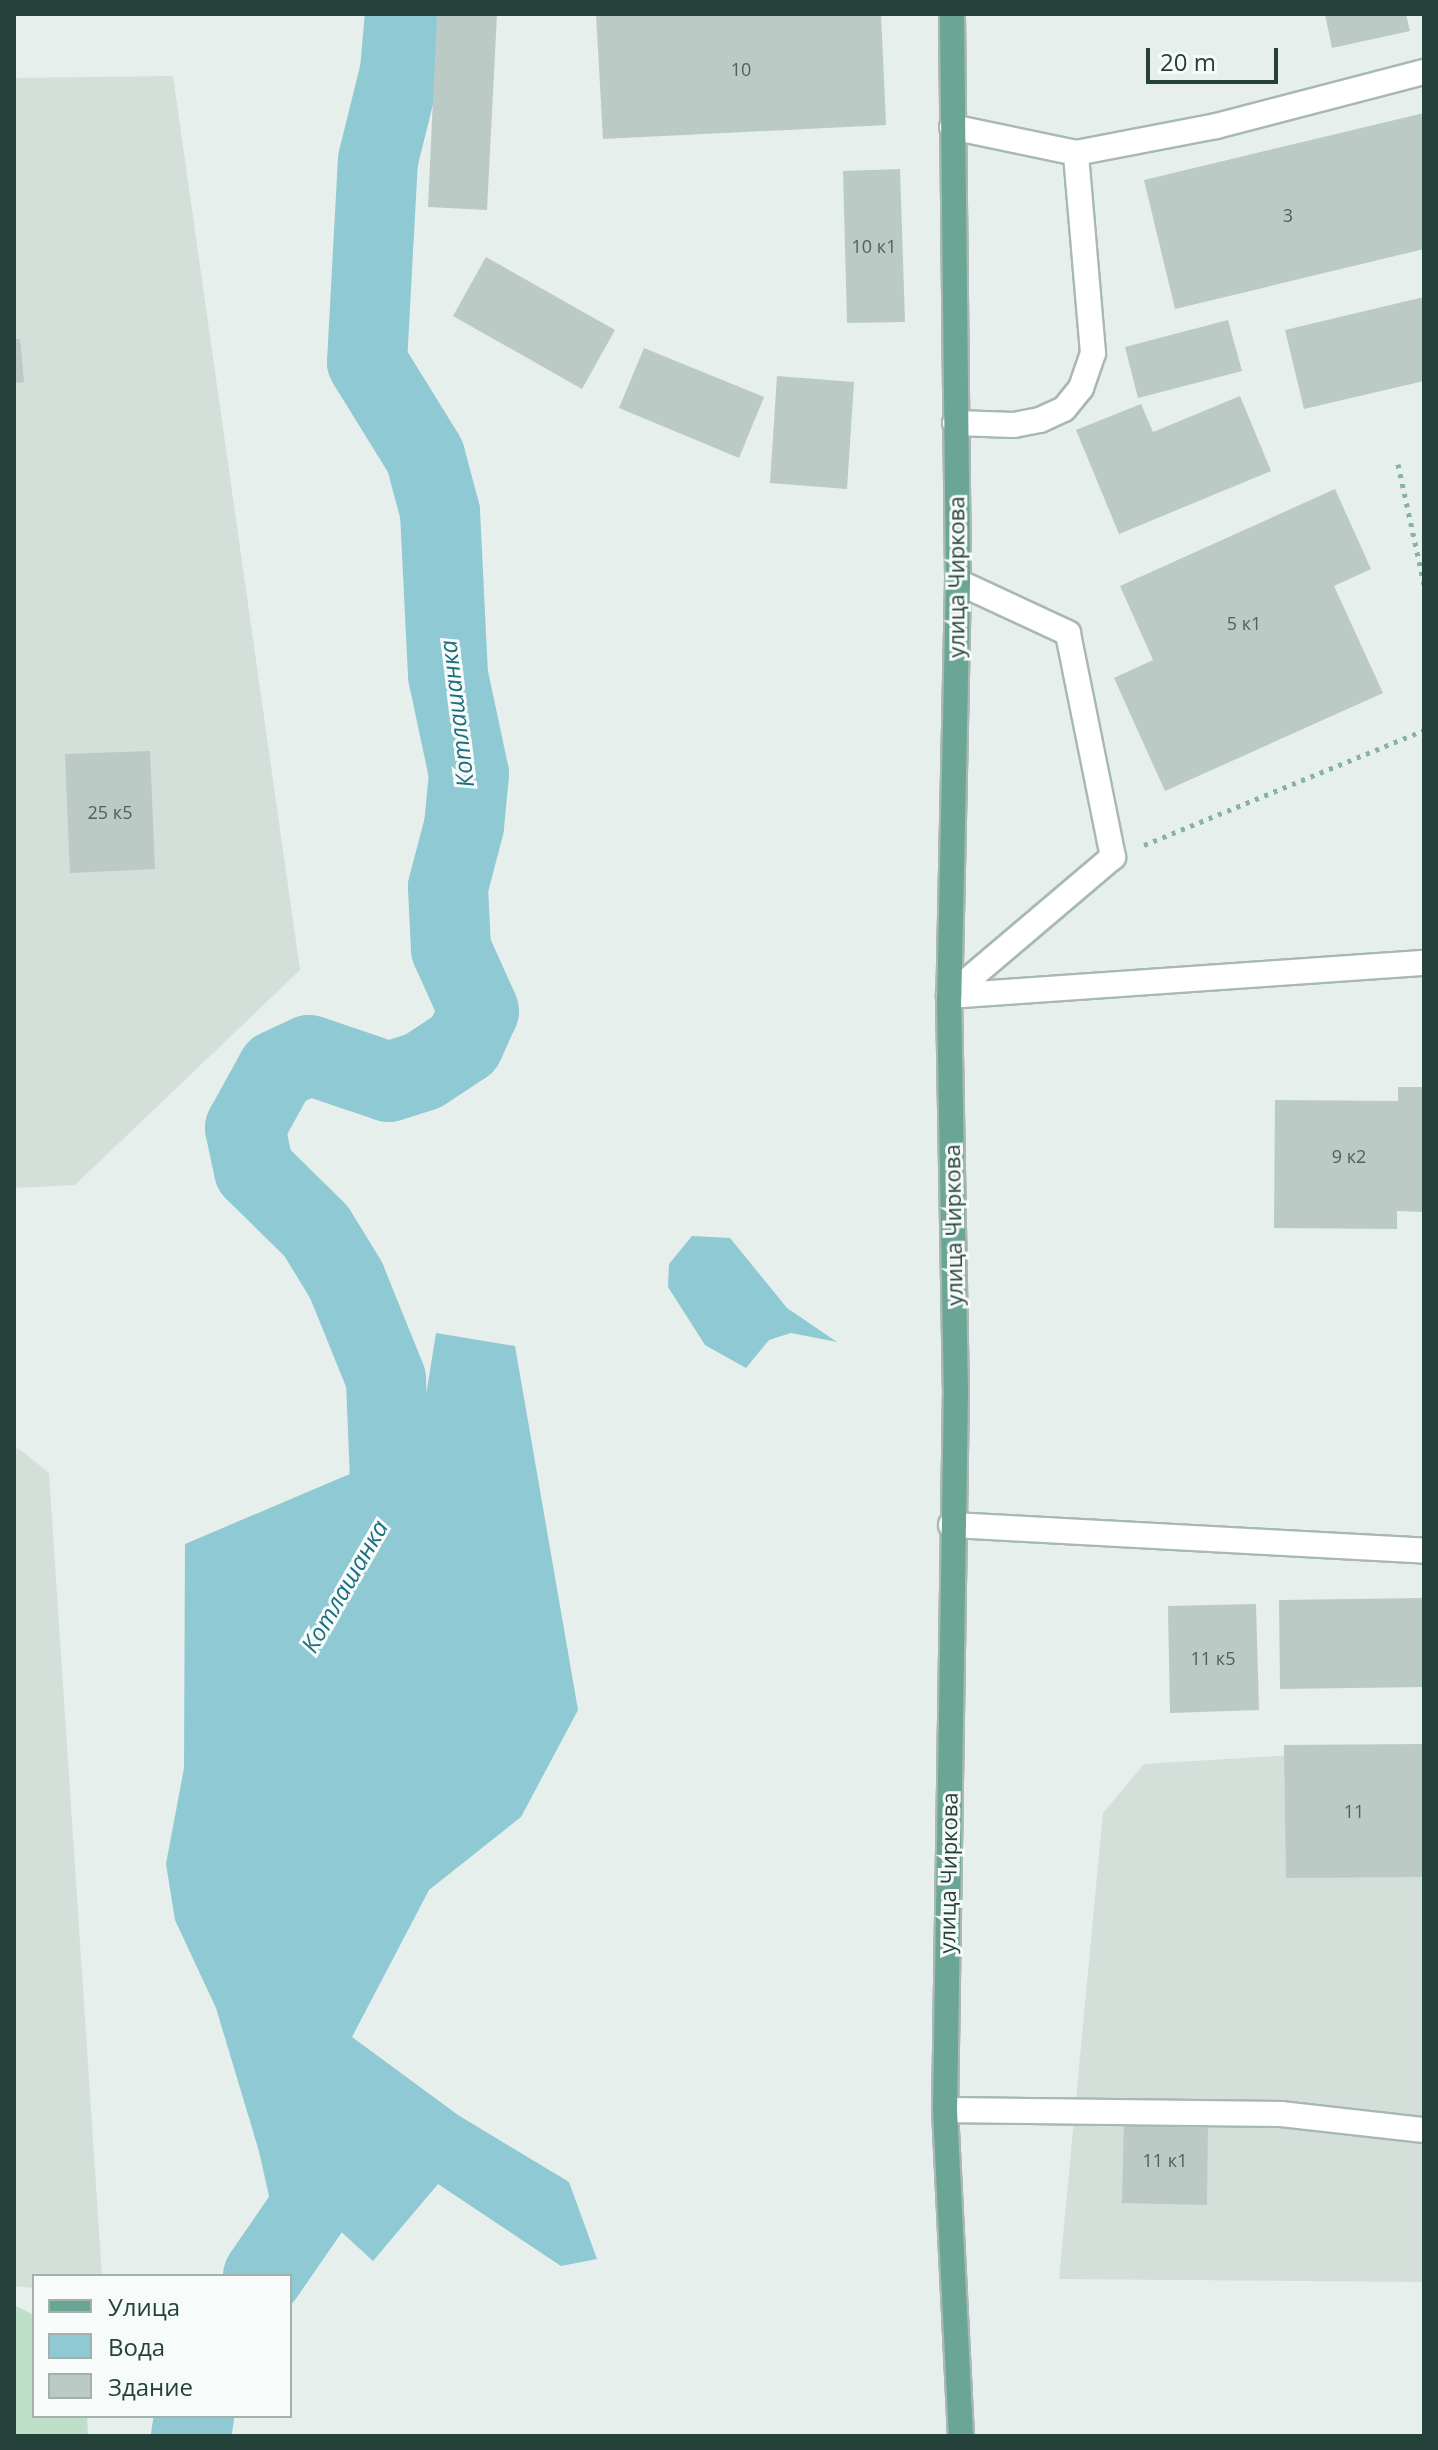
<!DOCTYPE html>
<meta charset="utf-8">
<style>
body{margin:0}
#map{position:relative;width:1438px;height:2450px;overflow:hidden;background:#e6efeb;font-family:"Open Sans",sans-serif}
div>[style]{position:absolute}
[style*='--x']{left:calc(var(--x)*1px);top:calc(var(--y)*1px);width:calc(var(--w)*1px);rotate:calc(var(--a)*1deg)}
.built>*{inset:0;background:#d4dfda}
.green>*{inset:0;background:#bfe0c8}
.water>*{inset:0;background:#8ec9d4}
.river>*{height:80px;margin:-40px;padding:0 40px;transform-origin:40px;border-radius:40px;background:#8ec9d4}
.building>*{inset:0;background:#bbcac4}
.path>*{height:5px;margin-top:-2.5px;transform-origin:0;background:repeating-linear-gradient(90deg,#86b3a5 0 4px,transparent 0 10px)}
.roads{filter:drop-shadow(2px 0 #a8b8b2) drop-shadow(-2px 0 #a8b8b2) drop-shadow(0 2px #a8b8b2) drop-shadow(0 -2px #a8b8b2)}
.minor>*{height:24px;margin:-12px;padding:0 12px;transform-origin:12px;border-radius:12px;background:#fff}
.major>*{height:24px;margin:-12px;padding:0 12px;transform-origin:12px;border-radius:12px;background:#6aa596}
span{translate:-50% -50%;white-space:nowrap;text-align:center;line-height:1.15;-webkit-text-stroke:6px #f7fbf9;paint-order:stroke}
.number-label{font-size:18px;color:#4a645c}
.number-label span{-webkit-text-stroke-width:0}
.street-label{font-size:22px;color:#24423a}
.water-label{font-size:24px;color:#1c6f80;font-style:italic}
.frame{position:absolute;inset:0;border:16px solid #24423a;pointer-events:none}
.legend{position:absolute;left:32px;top:2274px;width:260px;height:144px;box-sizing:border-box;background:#f7fbf9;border:2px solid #a3b1ad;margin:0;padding:10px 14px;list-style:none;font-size:24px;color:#24423a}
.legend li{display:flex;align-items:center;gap:16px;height:40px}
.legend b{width:40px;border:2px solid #a3b1ad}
.scale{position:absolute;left:1146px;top:48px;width:132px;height:36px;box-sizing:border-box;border:4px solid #24423a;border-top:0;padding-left:10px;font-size:24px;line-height:28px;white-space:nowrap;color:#24423a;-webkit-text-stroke:6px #f7fbf9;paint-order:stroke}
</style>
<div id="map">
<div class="built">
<i style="clip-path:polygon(173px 76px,300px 970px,75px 1185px,14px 1188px,14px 78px)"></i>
<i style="clip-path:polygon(18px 1448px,49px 1473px,102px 2276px,34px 2276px,34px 2288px,14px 2286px,14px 1451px)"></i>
<i style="clip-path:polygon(1424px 1747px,1424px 2282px,1059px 2279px,1103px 1813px,1144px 1764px)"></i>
</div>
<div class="green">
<i style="clip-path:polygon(14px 2305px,34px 2315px,34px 2416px,87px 2416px,88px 2436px,14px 2436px)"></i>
</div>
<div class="water">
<i style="clip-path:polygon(692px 1236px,730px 1238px,787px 1308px,837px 1342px,791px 1333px,769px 1340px,746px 1368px,705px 1345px,668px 1287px,669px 1264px)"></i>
<i style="clip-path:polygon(436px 1333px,515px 1346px,578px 1710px,521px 1817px,429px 1890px,352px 2037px,458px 2115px,569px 2182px,597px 2259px,561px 2266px,438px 2184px,373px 2261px,261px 2158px,216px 2008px,175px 1920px,166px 1864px,184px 1768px,185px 1544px,418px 1445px)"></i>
</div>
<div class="river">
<i style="--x:362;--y:1559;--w:61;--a:-61.8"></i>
<i style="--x:391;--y:1505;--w:126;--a:-92.3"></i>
<i style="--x:386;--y:1379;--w:107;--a:-112"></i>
<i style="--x:346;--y:1280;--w:57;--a:-121.5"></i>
<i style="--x:316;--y:1231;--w:87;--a:-135.5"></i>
<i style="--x:254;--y:1170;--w:43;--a:-102.1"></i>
<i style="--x:245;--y:1128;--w:66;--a:-61.1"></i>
<i style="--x:277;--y:1070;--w:35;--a:-25"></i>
<i style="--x:309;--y:1055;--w:84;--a:18.6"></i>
<i style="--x:389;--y:1082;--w:36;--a:-18"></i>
<i style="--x:423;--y:1071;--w:49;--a:-33.4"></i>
<i style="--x:464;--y:1044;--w:36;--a:-66"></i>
<i style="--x:479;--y:1011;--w:68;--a:-114.3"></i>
<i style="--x:451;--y:949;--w:62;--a:-92.8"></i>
<i style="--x:448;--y:887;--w:63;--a:-75.3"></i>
<i style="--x:464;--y:826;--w:52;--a:-84.5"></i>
<i style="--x:469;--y:774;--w:101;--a:-102"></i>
<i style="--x:448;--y:675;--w:163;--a:-92.8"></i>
<i style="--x:440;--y:512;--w:58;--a:-105"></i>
<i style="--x:425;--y:456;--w:110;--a:-121.7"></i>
<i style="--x:367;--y:362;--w:202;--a:-86.9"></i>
<i style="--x:378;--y:160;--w:92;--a:-76.1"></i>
<i style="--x:400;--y:71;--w:57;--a:-85"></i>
<i style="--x:263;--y:2276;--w:86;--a:-55.4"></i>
<i style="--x:312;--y:2205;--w:110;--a:-102.6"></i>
<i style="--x:191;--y:2436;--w:20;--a:-81"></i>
</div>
<div class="building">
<i style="clip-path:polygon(437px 14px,497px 14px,487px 210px,428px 207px)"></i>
<i style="clip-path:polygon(596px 14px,881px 14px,886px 125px,603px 139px)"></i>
<i style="clip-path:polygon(1325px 14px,1406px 14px,1410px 31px,1332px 48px)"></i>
<i style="clip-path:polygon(1424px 113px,1424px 249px,1175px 309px,1144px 180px)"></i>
<i style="clip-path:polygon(900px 169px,905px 322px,847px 323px,843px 171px)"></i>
<i style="clip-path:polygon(486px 257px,615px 330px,582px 389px,453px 316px)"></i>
<i style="clip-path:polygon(1424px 297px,1424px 381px,1304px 409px,1285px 330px)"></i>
<i style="clip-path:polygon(1228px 320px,1242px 371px,1138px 398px,1125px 347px)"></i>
<i style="clip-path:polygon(14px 339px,20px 339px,24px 382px,14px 383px)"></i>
<i style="clip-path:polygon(644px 348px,764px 397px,739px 458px,619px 408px)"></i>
<i style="clip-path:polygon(777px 376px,854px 382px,847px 489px,770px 483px)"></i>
<i style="clip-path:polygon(1240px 396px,1271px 471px,1119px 534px,1076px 430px,1141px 404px,1153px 432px)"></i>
<i style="clip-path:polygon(1335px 489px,1371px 569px,1334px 586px,1383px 693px,1165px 791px,1114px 678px,1153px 660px,1120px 586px)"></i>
<i style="clip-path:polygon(150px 751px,155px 869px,70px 873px,65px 754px)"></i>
<i style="clip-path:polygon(1398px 1087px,1424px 1087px,1424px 1212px,1397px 1211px,1397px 1229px,1274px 1228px,1275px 1100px,1398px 1101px)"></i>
<i style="clip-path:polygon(1424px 1598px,1424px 1687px,1280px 1689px,1279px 1600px)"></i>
<i style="clip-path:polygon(1256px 1604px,1259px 1710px,1170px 1713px,1168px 1606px)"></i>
<i style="clip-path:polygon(1424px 1744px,1424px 1877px,1286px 1878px,1284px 1745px)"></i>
<i style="clip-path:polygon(1124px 2115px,1208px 2116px,1207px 2205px,1122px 2203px)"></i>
</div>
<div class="path">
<i style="--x:1398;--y:464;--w:123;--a:77.8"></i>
<i style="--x:1144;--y:845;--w:303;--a:-22.3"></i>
</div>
<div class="roads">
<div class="minor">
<i style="--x:952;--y:127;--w:127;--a:11.8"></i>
<i style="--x:1076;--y:153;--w:143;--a:-10.9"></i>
<i style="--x:1216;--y:126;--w:215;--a:-14.6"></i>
<i style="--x:955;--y:423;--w:59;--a:1.9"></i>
<i style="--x:1014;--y:425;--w:26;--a:-11"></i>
<i style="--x:1040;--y:420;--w:26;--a:-25"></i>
<i style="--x:1064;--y:409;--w:27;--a:-51"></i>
<i style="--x:1081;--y:388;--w:37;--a:-71"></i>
<i style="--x:1093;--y:353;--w:201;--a:-94.9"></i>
<i style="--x:949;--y:996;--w:215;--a:-40.3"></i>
<i style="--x:1113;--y:857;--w:228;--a:-101.4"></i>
<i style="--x:1068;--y:633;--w:121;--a:-155.1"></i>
<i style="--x:949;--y:996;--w:476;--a:-4"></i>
<i style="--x:951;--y:1525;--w:474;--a:3.1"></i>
<i style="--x:945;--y:2110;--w:336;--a:0.7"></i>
<i style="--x:1281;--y:2114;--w:144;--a:6.4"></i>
</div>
<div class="major">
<i style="--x:952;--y:14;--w:568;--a:89.39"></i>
<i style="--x:958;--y:582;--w:414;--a:91.2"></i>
<i style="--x:949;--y:996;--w:393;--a:89"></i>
<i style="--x:956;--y:1389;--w:721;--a:90.87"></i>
<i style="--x:945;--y:2110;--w:326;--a:87.2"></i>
</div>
</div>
<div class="number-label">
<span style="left:741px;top:69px">10</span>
<span style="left:1288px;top:215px">3</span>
<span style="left:874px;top:246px">10 к1</span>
<span style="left:1244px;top:623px">5 к1</span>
<span style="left:110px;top:812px">25 к5</span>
<span style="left:1349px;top:1156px">9 к2</span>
<span style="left:1213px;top:1658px">11 к5</span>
<span style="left:1354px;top:1811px">11</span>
<span style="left:1165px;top:2160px">11 к1</span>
</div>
<div class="street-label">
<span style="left:956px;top:577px;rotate:-90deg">улица Чиркова</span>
<span style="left:953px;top:1225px;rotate:-91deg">улица Чиркова</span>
<span style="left:948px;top:1873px;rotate:-89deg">улица Чиркова</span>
</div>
<div class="water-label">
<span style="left:456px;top:714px;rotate:-97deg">Котлашанка</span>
<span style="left:344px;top:1586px;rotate:-60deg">Котлашанка</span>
</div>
<div class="frame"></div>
<ul class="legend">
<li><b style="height:10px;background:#6aa596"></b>Улица</li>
<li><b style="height:22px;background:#8ec9d4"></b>Вода</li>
<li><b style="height:22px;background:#bbcac4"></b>Здание</li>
</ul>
<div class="scale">20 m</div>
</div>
